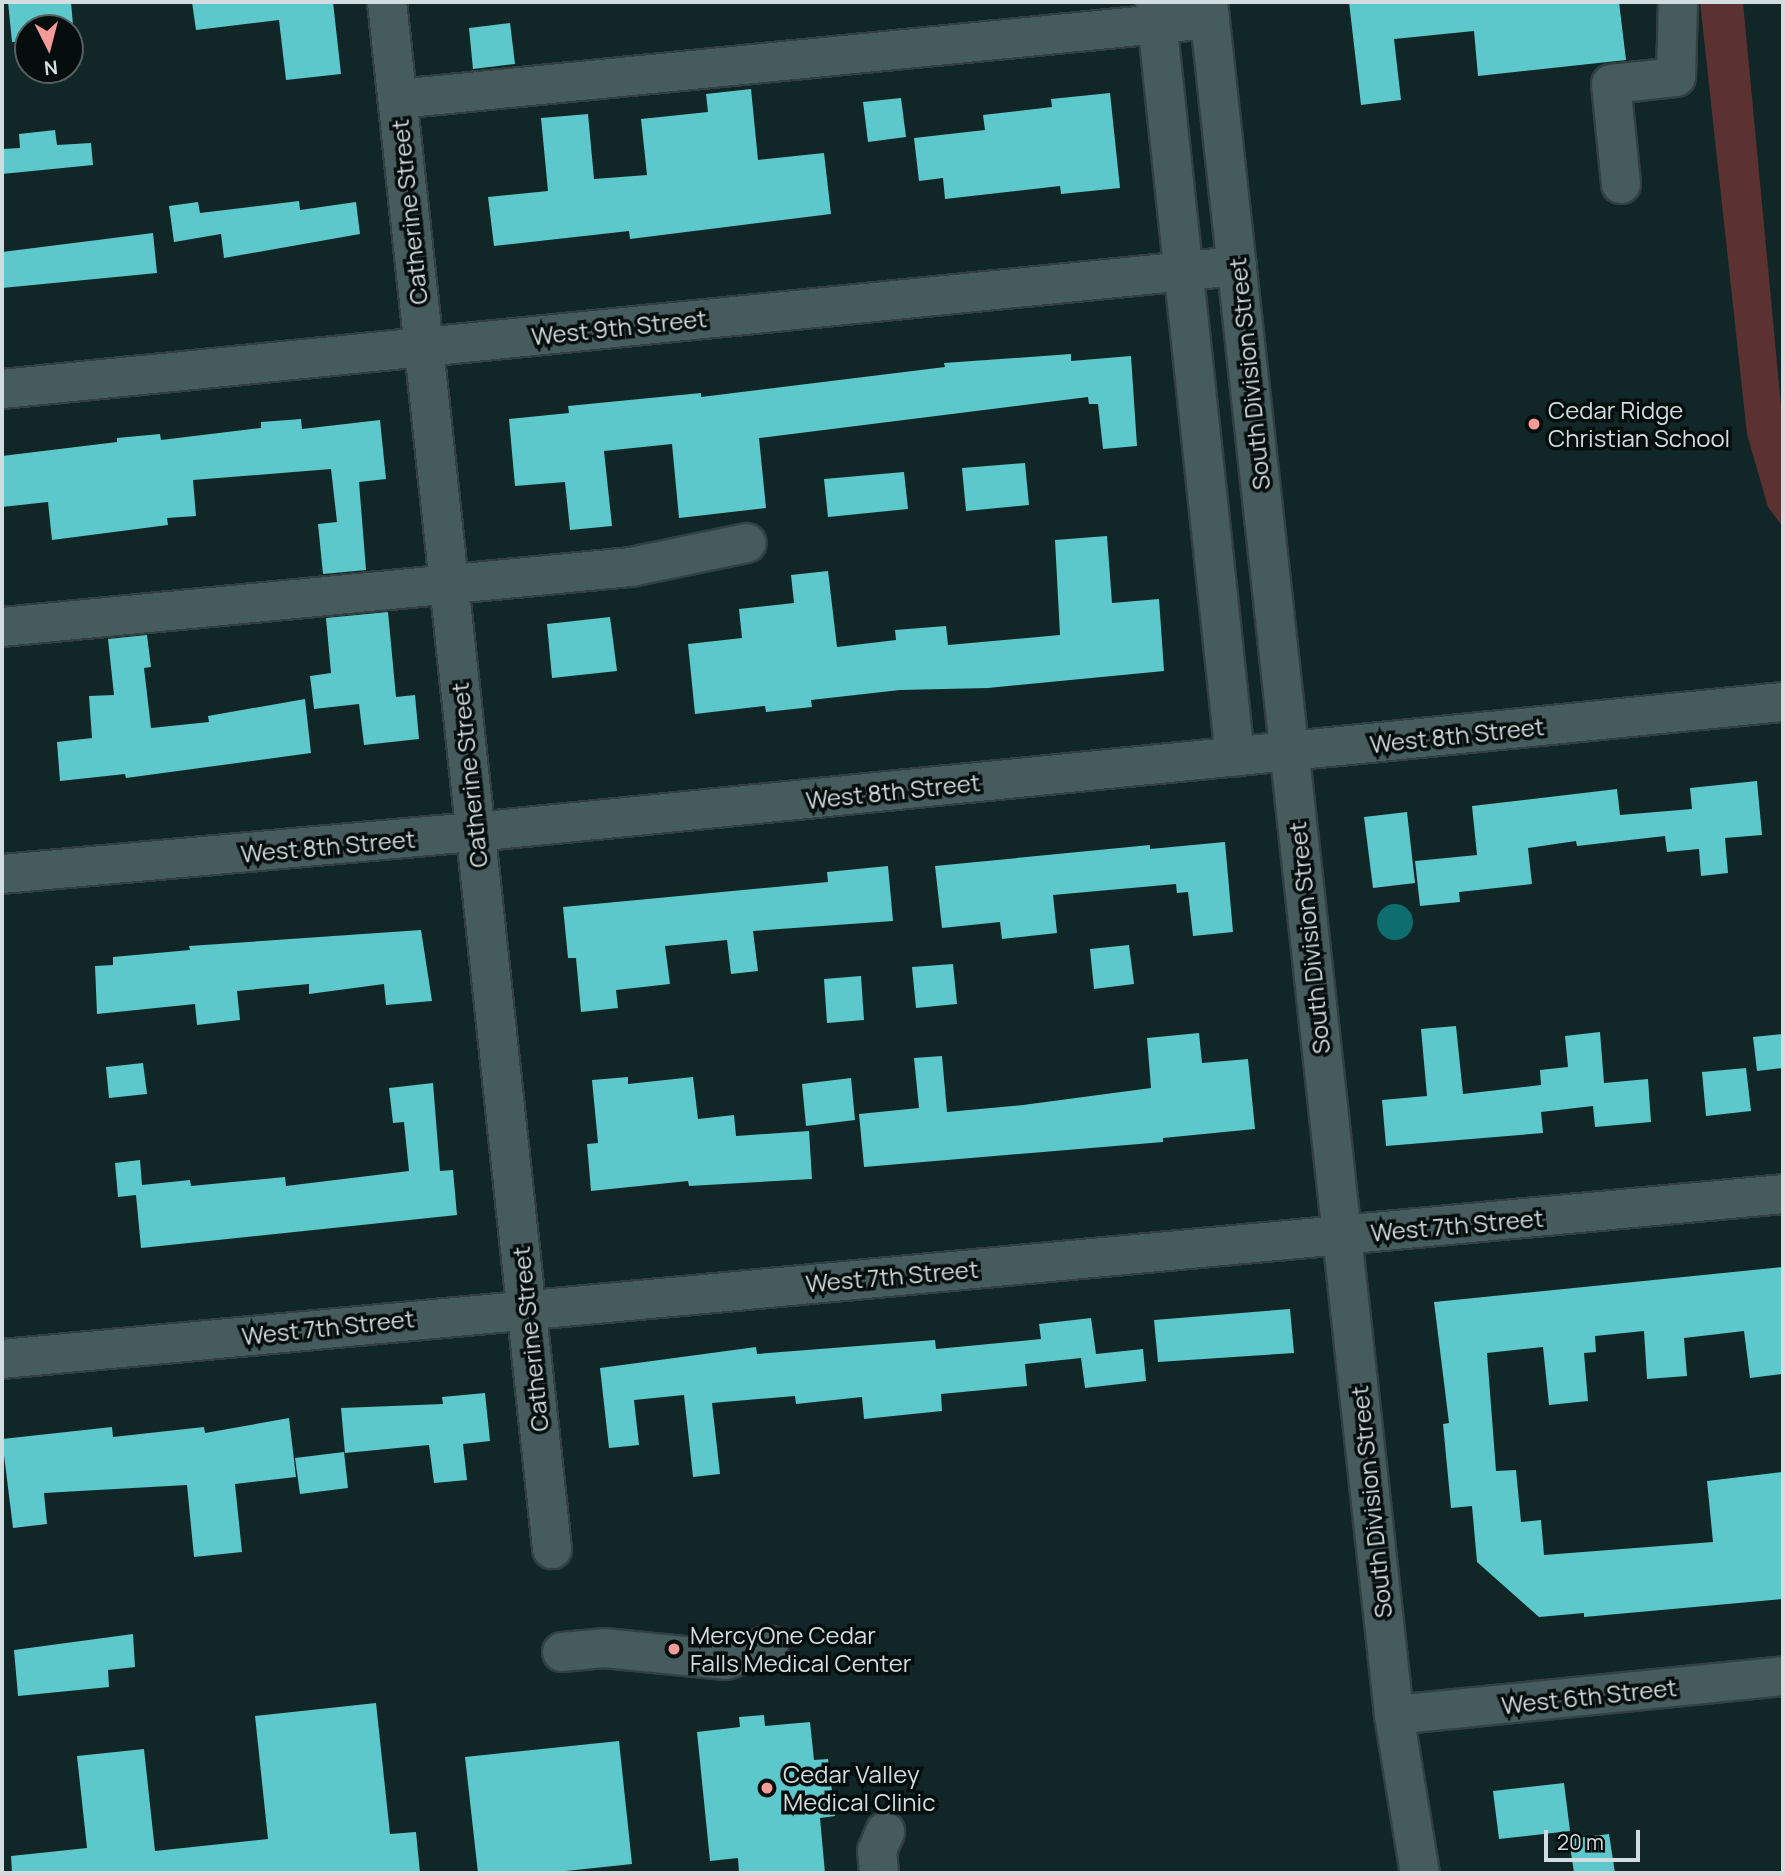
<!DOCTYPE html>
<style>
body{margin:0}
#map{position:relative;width:1785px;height:1875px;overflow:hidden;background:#112627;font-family:Manrope,sans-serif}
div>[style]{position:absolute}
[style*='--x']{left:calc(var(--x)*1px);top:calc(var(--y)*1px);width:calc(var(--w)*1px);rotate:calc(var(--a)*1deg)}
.green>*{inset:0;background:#5c3131}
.water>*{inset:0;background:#0e6d6f}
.round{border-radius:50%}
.building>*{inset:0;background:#5cc8cb}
.roads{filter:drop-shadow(2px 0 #324041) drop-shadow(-2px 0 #324041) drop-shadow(0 2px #324041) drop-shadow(0 -2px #324041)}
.minor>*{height:38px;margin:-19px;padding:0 19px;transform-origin:19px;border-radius:19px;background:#455b5c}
.dots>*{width:19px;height:19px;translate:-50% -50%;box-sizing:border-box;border:4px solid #050d0d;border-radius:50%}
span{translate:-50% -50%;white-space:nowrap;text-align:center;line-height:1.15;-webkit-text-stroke:7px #050d0d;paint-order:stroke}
.street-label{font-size:24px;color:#d1ddde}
.poi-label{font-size:24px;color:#d1ddde}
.left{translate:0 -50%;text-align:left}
.frame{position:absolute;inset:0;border:4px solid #d1ddde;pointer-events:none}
.north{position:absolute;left:14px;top:14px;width:70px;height:70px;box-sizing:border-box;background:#050d0d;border:2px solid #576061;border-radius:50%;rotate:174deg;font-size:19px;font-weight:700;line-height:28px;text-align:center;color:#d1ddde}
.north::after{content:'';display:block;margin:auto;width:24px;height:32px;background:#f59b9a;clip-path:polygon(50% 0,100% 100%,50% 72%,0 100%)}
.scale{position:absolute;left:1544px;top:1830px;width:96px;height:32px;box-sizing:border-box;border:4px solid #d1ddde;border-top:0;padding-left:9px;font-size:21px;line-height:24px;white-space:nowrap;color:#d1ddde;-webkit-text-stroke:5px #050d0d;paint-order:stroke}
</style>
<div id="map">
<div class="green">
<i style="clip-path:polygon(1700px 2px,1743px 2px,1783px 427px,1783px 527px,1768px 507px,1747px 434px)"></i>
</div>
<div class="water">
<i class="round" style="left:1377px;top:904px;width:36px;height:36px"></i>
</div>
<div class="building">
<i style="clip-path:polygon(8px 2px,71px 2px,74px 37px,70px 37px,70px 28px,28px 28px,28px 41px,12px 42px)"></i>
<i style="clip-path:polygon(192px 2px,333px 2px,341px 74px,286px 80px,279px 20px,196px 30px)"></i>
<i style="clip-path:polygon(1349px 2px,1619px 2px,1626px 60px,1478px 76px,1474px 31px,1394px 39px,1401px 100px,1361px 105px)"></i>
<i style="clip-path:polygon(510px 23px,515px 64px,473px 69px,469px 28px)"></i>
<i style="clip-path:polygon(751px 89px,758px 160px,824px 153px,831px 214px,630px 239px,629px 231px,494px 246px,488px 197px,548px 191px,541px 118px,588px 114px,594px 179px,647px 175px,641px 119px,708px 112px,706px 94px)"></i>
<i style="clip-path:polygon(1110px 93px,1120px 188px,1061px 194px,1060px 186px,945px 199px,943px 178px,919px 181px,914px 138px,985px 130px,983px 115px,1052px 107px,1051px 99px)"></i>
<i style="clip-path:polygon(901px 98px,906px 137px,868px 142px,863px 102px)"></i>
<i style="clip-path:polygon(55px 130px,57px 145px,91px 143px,93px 165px,2px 174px,2px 149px,20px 148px,19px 134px)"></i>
<i style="clip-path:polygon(299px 201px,300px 210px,356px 202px,360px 234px,224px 258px,221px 234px,174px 242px,169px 206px,198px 202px,200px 213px)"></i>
<i style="clip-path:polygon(153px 233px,157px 273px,2px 288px,2px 252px)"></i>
<i style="clip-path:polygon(1071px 354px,1071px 361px,1131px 356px,1137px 446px,1103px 449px,1098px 404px,1089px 404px,1088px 397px,759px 438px,766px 508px,679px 518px,672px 444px,604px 451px,612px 526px,570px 530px,565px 482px,515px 486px,509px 419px,569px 413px,568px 406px,701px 393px,701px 397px,945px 367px,944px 363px)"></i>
<i style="clip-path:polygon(301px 419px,302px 429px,380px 420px,386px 479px,359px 482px,366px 570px,323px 574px,318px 524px,337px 522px,331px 469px,193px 480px,196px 516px,167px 518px,168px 525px,52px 540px,48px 502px,2px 507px,2px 456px,117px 442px,117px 438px,160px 434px,161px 440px,261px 428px,261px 422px)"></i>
<i style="clip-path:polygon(1025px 463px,1029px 505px,966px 511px,962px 468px)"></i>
<i style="clip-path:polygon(904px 472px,908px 509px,828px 517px,824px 479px)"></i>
<i style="clip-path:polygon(1107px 536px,1112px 603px,1159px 599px,1164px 671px,988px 688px,900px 690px,811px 700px,812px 707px,766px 712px,765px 706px,695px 714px,688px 644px,742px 638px,739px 609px,794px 603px,791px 575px,828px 571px,837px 647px,896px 640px,895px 630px,946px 626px,948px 645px,1060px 635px,1055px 540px)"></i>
<i style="clip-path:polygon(388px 612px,396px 697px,415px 695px,419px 739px,364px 745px,359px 704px,314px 709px,310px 676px,331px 673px,326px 618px)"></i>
<i style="clip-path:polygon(610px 617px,617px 671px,552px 678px,547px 624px)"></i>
<i style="clip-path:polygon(147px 635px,151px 667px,144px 668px,151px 728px,209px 722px,208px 716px,305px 699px,311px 753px,126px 778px,125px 774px,60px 781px,57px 742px,92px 738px,89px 696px,114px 695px,108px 639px)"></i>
<i style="clip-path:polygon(1757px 781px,1762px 835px,1725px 838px,1728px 873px,1701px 876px,1699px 849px,1667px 852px,1665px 836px,1577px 846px,1576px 841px,1528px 848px,1532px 884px,1459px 892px,1460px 902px,1420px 906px,1415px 861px,1477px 855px,1472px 806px,1617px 789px,1620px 815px,1692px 809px,1690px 788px)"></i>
<i style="clip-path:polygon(1407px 812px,1415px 883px,1373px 888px,1364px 817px)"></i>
<i style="clip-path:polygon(1225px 842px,1233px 932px,1193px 936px,1188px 892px,1177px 893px,1176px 884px,1053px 895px,1057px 933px,1002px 939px,1000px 922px,942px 928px,935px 866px,1150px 845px,1150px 849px)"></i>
<i style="clip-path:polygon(888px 866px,893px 921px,753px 931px,758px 971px,731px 974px,727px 940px,665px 946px,670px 984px,616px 990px,618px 1008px,581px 1012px,576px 958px,568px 958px,563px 907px,828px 882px,827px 872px)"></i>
<i style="clip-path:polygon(421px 930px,432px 1001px,386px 1005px,384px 984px,309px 994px,309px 984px,237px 991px,240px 1020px,197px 1025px,195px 1004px,97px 1014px,95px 966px,113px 965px,113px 957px,190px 950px,189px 946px)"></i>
<i style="clip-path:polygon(1129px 945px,1134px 984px,1094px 989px,1090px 949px)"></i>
<i style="clip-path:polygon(953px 964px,957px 1004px,916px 1008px,912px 967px)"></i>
<i style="clip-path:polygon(861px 976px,864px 1020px,827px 1023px,824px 979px)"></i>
<i style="clip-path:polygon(1456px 1026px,1463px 1094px,1541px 1085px,1540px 1070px,1568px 1067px,1565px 1036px,1600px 1032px,1604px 1083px,1648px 1079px,1651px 1122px,1595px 1127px,1593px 1106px,1541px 1112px,1543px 1133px,1386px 1146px,1382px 1100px,1427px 1096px,1421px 1029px)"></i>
<i style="clip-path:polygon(1199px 1033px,1202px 1063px,1248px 1059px,1255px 1129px,1163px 1138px,1163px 1142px,864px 1167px,859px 1114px,919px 1108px,914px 1058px,942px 1056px,947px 1112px,1023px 1105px,1151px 1088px,1147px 1038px)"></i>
<i style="clip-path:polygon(1783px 1034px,1783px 1068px,1757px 1071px,1753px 1037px)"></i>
<i style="clip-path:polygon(143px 1063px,147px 1094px,109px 1098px,106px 1067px)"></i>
<i style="clip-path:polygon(1746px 1068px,1751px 1111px,1706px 1116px,1702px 1072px)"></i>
<i style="clip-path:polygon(628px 1077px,628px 1084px,693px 1077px,698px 1119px,734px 1115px,736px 1136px,809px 1131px,812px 1179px,689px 1186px,688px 1181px,591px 1191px,587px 1144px,598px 1143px,592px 1080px)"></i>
<i style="clip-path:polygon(851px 1078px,855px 1120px,806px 1126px,802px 1084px)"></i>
<i style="clip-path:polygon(433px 1083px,440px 1171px,453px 1170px,457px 1215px,141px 1248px,136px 1195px,118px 1197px,115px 1163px,140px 1160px,142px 1185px,190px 1180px,191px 1186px,285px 1177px,286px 1186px,409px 1171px,404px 1122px,393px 1123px,389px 1088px)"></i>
<i style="clip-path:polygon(1783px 1267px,1783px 1374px,1750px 1378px,1744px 1331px,1684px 1338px,1687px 1376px,1647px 1379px,1644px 1331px,1595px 1336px,1596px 1352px,1584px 1353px,1588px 1401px,1549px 1405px,1543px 1347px,1487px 1353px,1496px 1471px,1516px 1470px,1521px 1522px,1541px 1520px,1544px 1555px,1713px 1542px,1707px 1481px,1783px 1472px,1783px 1599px,1584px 1617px,1584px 1613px,1539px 1617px,1477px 1562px,1472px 1506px,1451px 1508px,1443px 1424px,1449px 1423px,1434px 1302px)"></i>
<i style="clip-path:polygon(1290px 1309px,1294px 1353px,1158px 1362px,1154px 1320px)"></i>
<i style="clip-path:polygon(1091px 1318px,1096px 1354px,1143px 1349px,1146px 1381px,1085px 1388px,1081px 1358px,1025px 1364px,1027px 1386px,941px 1394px,942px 1411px,864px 1419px,862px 1397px,796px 1404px,795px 1396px,712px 1403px,720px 1474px,693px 1477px,684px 1395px,634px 1400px,639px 1445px,609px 1448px,600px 1368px,756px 1347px,757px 1354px,935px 1340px,936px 1349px,1041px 1339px,1039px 1324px)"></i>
<i style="clip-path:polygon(485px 1393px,490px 1441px,463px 1444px,467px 1480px,434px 1483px,429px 1445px,345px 1453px,341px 1408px,443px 1404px,442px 1397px)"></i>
<i style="clip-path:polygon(289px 1418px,296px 1477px,235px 1484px,242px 1552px,194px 1557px,187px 1485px,44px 1493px,47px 1524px,13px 1528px,2px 1439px,112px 1427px,113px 1437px,204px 1427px,205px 1433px)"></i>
<i style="clip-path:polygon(344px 1452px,348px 1488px,300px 1494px,295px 1458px)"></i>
<i style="clip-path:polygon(133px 1634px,135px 1667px,108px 1670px,109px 1687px,18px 1696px,14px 1650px)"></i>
<i style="clip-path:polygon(376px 1703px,390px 1834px,416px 1832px,420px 1873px,12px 1873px,11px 1856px,87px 1848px,77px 1756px,144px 1749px,155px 1851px,268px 1839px,255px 1716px)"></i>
<i style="clip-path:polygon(764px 1715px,765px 1726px,810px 1722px,814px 1760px,828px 1759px,835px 1816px,820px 1818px,825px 1873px,739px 1873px,738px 1858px,710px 1861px,697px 1732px,740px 1727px,739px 1717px)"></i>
<i style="clip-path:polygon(619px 1741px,632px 1864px,547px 1873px,478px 1873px,465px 1757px)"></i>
<i style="clip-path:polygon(1564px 1783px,1570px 1831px,1499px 1839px,1493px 1791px)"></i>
<i style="clip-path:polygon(1609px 1834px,1615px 1873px,1574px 1873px,1569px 1839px)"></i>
</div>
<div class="roads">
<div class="minor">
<i style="--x:387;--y:2;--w:1556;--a:83.91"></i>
<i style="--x:1155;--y:2;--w:759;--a:83.95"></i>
<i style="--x:1208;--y:2;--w:1723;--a:83.8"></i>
<i style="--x:1394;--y:1715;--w:160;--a:80.7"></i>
<i style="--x:398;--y:99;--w:816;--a:-5.63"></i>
<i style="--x:1621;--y:184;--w:100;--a:-95.7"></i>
<i style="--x:1611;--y:84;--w:65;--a:-6.1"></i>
<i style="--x:1676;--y:77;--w:75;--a:-88.5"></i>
<i style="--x:2;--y:389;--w:1241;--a:-5.69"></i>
<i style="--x:2;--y:627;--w:632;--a:-5.45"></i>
<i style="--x:631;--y:567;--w:118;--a:-11.7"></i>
<i style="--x:2;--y:874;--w:475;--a:-5.1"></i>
<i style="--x:475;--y:832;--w:1314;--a:-5.68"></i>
<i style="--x:2;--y:1359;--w:1789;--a:-5.29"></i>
<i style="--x:562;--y:1652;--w:42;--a:-5.4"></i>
<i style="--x:604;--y:1648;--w:122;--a:5.7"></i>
<i style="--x:725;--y:1660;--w:46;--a:-18.8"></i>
<i style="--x:1394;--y:1715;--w:391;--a:-5.7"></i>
<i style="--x:879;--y:1873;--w:22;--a:-95"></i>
<i style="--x:877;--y:1851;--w:21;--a:-67"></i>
</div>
</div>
<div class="dots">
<i style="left:1534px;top:424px;background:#f59b9a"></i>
<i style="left:674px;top:1649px;background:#f59b9a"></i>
<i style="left:767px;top:1788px;background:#f59b9a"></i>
</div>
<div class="street-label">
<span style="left:409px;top:212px;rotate:-96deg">Catherine Street</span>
<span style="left:619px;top:327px;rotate:-6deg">West 9th Street</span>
<span style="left:1249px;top:374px;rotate:-96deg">South Division Street</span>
<span style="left:1457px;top:735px;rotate:-6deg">West 8th Street</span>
<span style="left:469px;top:775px;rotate:-96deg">Catherine Street</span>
<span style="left:893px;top:791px;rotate:-6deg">West 8th Street</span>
<span style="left:328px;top:846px;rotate:-5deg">West 8th Street</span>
<span style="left:1309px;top:938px;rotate:-96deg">South Division Street</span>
<span style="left:1457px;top:1225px;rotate:-5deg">West 7th Street</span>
<span style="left:892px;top:1276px;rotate:-5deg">West 7th Street</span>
<span style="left:328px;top:1327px;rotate:-6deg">West 7th Street</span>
<span style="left:530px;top:1339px;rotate:-96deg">Catherine Street</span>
<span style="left:1371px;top:1502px;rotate:-96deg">South Division Street</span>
<span style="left:1589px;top:1696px;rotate:-6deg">West 6th Street</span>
</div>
<div class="poi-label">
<span class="left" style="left:1548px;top:424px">Cedar Ridge<br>Christian School</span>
<span class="left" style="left:690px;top:1649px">MercyOne Cedar<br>Falls Medical Center</span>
<span class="left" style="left:783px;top:1788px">Cedar Valley<br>Medical Clinic</span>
</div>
<div class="frame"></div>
<div class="north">N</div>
<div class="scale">20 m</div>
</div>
